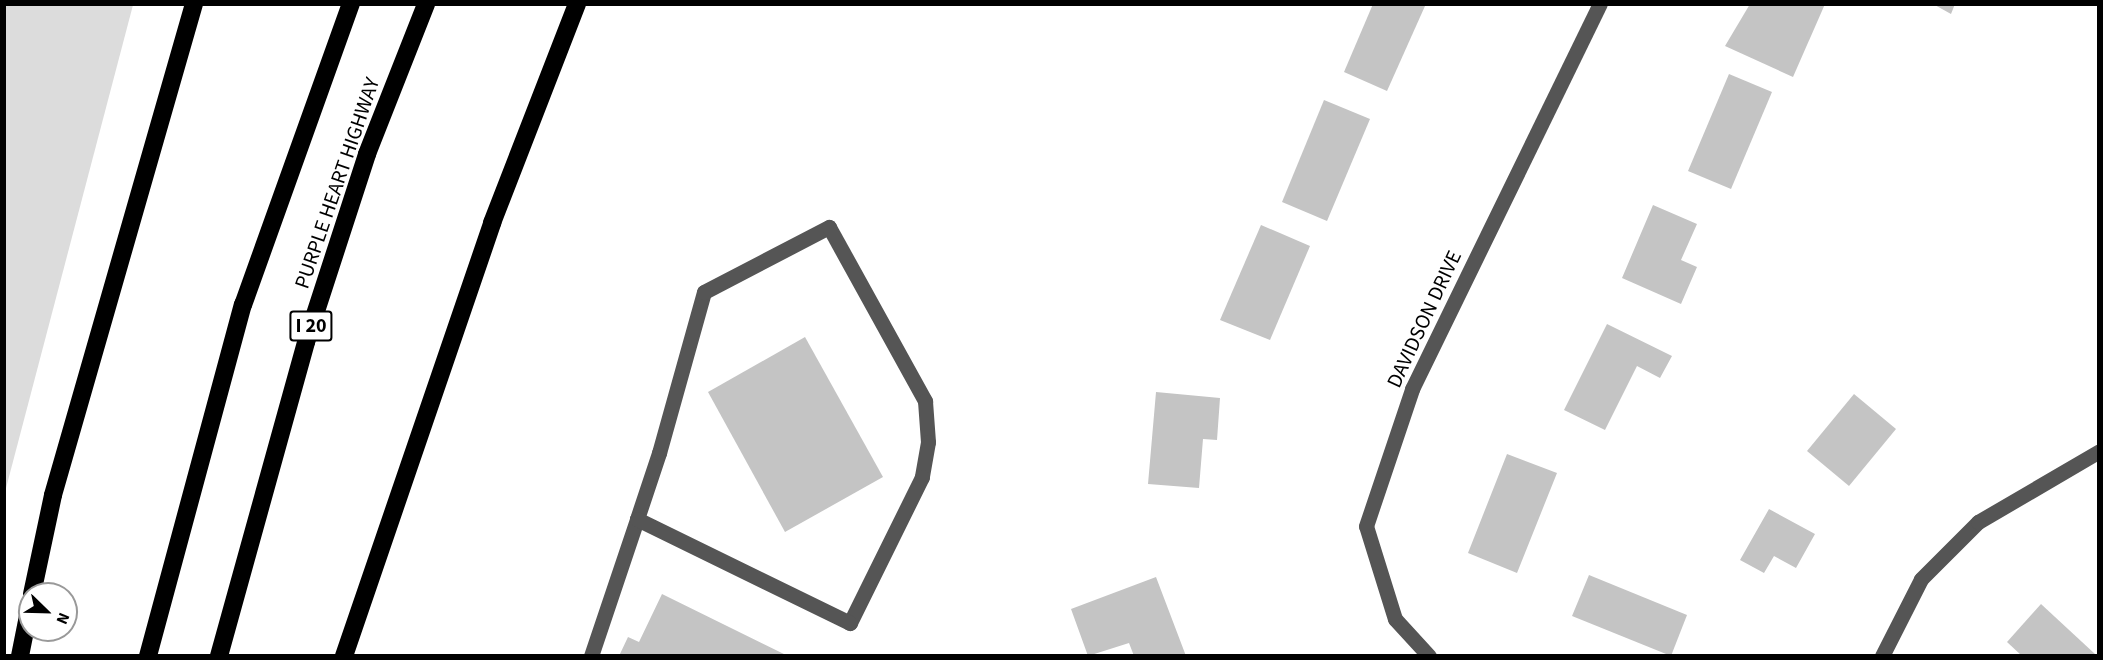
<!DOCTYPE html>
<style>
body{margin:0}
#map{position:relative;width:2103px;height:660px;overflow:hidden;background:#fff;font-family:"Source Sans 3",sans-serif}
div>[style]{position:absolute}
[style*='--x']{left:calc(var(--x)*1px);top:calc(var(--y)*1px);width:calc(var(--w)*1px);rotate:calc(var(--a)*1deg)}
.green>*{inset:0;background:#dcdcdc}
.building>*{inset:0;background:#c4c4c4}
.minor>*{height:15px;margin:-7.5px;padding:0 7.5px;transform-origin:7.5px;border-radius:7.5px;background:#555}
.highway>*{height:18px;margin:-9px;padding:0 9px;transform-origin:9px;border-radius:9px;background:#000}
span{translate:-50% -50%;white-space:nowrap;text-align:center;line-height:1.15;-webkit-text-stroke:5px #fff;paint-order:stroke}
.shield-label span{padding:2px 4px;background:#fff;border:2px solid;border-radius:4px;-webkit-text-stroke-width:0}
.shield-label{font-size:20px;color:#000;font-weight:700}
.street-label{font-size:21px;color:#000}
.frame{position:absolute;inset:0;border:6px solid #000;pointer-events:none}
.north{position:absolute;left:18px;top:582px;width:60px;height:60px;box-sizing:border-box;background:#fff;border:2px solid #999;border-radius:50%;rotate:113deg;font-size:16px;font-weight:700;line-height:24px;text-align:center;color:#000}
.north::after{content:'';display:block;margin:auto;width:21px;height:27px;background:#000;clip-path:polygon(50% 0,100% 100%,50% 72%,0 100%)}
</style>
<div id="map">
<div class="green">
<i style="clip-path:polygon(5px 4px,133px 5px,5px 492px,4px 5px)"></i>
</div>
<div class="building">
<i style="clip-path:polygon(1373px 4px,1425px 6px,1387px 91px,1344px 72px)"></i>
<i style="clip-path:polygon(1750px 4px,1825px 4px,1793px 77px,1725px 46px)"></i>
<i style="clip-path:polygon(1933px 4px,1955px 4px,1951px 14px)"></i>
<i style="clip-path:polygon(1729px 74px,1772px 92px,1731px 189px,1688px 171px)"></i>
<i style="clip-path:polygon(1324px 100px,1370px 119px,1327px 221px,1282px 202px)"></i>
<i style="clip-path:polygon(1653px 205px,1697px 224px,1681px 260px,1697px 267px,1681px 304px,1622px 278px)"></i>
<i style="clip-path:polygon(1261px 225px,1310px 246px,1270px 340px,1220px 320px)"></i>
<i style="clip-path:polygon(1607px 324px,1672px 356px,1660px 378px,1637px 366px,1605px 430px,1564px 410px)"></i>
<i style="clip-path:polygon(805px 337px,883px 477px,785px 532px,708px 392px)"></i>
<i style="clip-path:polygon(1156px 392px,1220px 398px,1217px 440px,1203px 439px,1199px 488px,1148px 484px)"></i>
<i style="clip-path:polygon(1854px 394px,1896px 429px,1849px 486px,1807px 451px)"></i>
<i style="clip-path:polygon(1507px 454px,1557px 473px,1517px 573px,1468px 553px)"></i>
<i style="clip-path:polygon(1769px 509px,1815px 534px,1796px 568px,1774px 556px,1764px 573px,1740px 560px)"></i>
<i style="clip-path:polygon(1589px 575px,1687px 615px,1671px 656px,1572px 616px)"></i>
<i style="clip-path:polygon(1156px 577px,1186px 656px,1134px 656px,1129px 643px,1088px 656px,1071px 609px)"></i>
<i style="clip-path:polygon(662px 594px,788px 656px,619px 656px,628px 637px,639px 642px)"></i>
<i style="clip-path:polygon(2041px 604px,2095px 654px,2093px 656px,2022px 656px,2007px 642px)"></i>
</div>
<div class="minor">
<i style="--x:591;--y:656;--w:145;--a:-71.4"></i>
<i style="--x:637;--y:519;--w:70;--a:-71.6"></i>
<i style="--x:659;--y:453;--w:167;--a:-74.4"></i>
<i style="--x:704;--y:292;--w:141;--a:-27.5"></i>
<i style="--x:829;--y:227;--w:199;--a:61.1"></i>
<i style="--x:925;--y:401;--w:41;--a:85.8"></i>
<i style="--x:928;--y:442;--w:36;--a:100"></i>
<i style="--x:922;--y:477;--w:163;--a:116.3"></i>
<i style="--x:850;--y:623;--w:237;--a:-154"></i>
<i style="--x:1429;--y:656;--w:50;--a:-132.6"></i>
<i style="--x:1395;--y:619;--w:97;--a:-107.3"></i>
<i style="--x:1366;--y:526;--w:145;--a:-71.4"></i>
<i style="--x:1412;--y:389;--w:428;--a:-64"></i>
<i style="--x:1882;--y:656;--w:86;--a:-63.1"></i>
<i style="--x:1921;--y:579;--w:81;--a:-45"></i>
<i style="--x:1978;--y:522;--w:139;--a:-30.3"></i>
</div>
<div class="highway">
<i style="--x:32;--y:594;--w:101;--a:-78"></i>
<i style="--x:53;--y:495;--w:511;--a:-73.98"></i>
<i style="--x:20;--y:656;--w:51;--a:-78.7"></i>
<i style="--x:148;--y:656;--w:364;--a:-74.9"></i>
<i style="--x:243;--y:305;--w:320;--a:-70.3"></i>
<i style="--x:219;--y:656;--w:326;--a:-74.5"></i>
<i style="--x:306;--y:342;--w:198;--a:-72"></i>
<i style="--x:367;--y:154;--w:161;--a:-68.5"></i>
<i style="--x:344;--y:656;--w:458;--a:-71.1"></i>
<i style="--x:492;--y:223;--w:235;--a:-68.8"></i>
</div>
<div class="shield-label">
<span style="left:311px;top:326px">I 20</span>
</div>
<div class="street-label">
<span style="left:337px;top:183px;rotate:-71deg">PURPLE HEART HIGHWAY</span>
<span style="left:1424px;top:319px;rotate:-65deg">DAVIDSON DRIVE</span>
</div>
<div class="frame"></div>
<div class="north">N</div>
</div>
